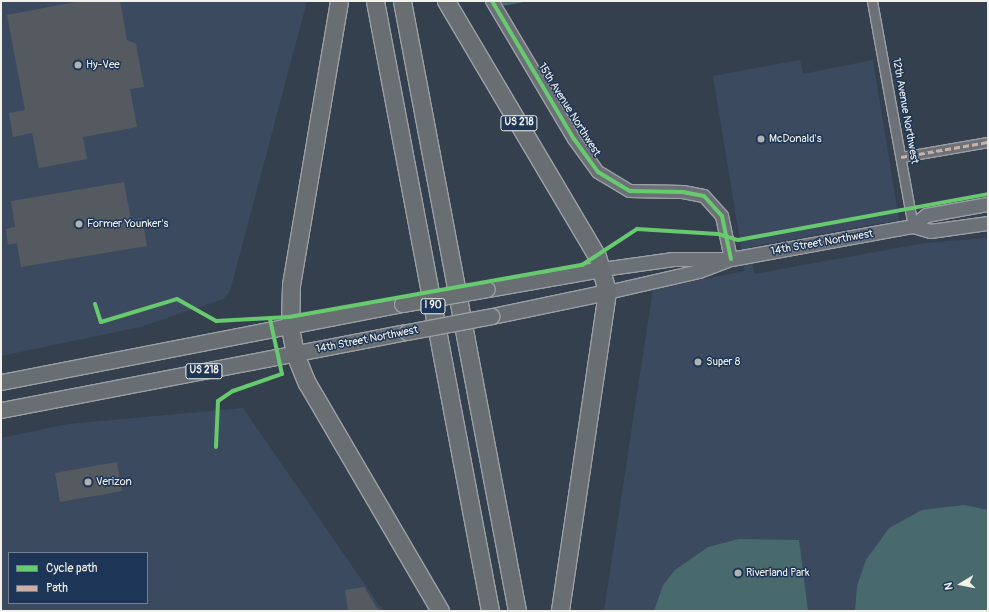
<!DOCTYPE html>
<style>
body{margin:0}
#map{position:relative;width:989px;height:612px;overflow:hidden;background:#35404f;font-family:Pangolin,sans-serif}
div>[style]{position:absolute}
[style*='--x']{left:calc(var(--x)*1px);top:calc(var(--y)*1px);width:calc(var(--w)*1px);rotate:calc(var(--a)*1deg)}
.built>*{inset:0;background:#3c4a5f}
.green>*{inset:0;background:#496a6d}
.building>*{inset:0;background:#555a61}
.roads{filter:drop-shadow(1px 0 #9ca0a5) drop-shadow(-1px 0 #9ca0a5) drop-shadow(0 1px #9ca0a5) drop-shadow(0 -1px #9ca0a5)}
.minor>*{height:9px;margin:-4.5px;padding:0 4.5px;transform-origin:4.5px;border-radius:4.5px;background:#6c7077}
.tertiary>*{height:12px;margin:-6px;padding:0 6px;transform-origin:6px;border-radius:6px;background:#6c7077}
.secondary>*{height:13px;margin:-6.5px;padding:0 6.5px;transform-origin:6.5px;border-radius:6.5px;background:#6c7077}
.primary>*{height:15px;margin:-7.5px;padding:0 7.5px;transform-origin:7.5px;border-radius:7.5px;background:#696e73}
.motorway>*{height:17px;margin:-8.5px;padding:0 8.5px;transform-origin:8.5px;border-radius:8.5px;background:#696e73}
.bridges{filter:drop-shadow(1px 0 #9ca0a5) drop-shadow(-1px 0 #9ca0a5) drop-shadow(0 1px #9ca0a5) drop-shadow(0 -1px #9ca0a5)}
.primary-bridge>*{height:15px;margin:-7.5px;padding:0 7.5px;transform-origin:7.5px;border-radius:7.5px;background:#696e73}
.quiet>*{height:3px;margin-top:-1.5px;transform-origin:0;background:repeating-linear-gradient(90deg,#cab0a6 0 6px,transparent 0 9px)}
.cycleway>*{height:4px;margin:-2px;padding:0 2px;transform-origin:2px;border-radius:2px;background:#67ca6e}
.dots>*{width:11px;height:11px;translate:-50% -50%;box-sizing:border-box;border:2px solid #1d3557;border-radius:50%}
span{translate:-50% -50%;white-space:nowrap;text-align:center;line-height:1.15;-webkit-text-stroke:3px #1d3557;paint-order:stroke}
.shield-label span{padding:1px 3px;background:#1d3557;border:1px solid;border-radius:3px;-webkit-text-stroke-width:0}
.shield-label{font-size:10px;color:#f4f1e8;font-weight:700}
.poi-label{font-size:11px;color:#f4f1e8}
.left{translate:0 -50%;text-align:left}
.street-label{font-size:11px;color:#f4f1e8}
.frame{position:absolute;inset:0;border:2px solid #f4f1e8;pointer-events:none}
.legend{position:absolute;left:8px;top:552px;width:140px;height:52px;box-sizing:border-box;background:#1d3557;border:1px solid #738091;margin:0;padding:5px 7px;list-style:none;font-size:12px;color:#f4f1e8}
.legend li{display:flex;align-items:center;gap:8px;height:20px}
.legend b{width:20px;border:1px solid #738091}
.north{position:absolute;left:941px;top:564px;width:40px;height:40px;-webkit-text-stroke:3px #1d3557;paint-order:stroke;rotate:260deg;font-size:11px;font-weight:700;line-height:16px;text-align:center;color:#f4f1e8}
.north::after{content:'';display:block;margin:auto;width:14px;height:18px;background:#f4f1e8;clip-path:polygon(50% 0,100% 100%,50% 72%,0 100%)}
</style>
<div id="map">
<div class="built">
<i style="clip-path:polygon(1px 1px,307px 1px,230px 291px,223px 299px,140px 327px,1px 356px)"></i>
<i style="clip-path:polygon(800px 60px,803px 74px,873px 60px,899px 220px,750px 247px,754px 274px,925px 243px,988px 238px,988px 611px,604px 611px,653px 289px,745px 271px,713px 76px)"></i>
<i style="clip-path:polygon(evenodd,243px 408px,383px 611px,1px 611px,1px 438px,68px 424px,243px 408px,9px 553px,147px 553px,147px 603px,9px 603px,9px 553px)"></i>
</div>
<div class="green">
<i style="clip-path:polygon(493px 1px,530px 1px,496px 7px)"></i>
<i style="clip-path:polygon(964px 505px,988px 510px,988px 611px,855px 611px,857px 586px,866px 560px,889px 528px,922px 510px)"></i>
<i style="clip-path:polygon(739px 539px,799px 540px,808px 611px,654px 611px,663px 585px,675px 570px,708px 547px)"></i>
</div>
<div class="building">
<i style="clip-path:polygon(80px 1px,120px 1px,127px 40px,136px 44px,144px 87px,130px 89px,137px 127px,83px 137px,87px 159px,39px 168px,32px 133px,13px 137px,9px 113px,25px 110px,7px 15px)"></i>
<i style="clip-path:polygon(124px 182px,131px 220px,142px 218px,147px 246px,21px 267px,17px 243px,8px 245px,6px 229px,15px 227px,11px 201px)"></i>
<i style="clip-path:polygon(117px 462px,122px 491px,60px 502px,55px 473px)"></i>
<i style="clip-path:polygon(364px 587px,379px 611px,348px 611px,345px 590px)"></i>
</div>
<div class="roads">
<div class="minor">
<i style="--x:872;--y:1;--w:229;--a:79.7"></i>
<i style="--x:901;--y:157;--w:88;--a:-9.8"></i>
</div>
<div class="tertiary">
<i style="--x:492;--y:1;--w:161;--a:59.3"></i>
<i style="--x:574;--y:139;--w:41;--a:54"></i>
<i style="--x:598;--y:172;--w:37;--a:31"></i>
<i style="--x:630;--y:191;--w:53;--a:1.1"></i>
<i style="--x:683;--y:192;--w:21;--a:11"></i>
<i style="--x:704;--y:196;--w:27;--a:48"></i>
<i style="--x:722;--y:216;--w:44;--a:78.2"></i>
</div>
<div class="secondary">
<i style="--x:913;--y:226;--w:17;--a:-40"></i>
<i style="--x:926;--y:215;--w:63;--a:-10.1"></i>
<i style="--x:602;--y:269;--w:72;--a:-8"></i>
<i style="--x:673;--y:259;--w:58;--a:0"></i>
<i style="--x:731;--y:259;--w:185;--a:-10.3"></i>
<i style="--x:913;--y:226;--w:18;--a:16"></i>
<i style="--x:930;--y:231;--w:59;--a:-7.9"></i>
<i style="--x:607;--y:292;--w:94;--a:-12.9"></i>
<i style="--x:699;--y:271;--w:31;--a:-21"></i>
</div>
<div class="primary">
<i style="--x:487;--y:289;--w:117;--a:-9.9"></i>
<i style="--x:492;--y:316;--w:117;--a:-11.8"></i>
<i style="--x:1;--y:382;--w:409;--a:-11"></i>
<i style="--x:1;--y:410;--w:413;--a:-10.9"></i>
</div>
<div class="motorway">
<i style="--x:339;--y:1;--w:288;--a:99.6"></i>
<i style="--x:291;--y:285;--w:43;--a:91.3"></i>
<i style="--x:290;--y:328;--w:26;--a:79"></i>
<i style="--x:295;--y:354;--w:31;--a:68"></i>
<i style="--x:307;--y:383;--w:264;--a:59.7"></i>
<i style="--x:375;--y:1;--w:621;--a:79.32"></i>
<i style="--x:402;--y:1;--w:621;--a:79.32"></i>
<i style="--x:446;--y:1;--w:296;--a:59.4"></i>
<i style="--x:597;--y:256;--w:37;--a:74"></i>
<i style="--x:607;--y:292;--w:322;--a:98.4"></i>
</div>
</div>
<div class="bridges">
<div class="primary-bridge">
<i style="--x:402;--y:304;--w:86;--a:-10"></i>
<i style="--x:407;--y:332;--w:86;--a:-10.7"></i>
</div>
</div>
<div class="quiet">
<i style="--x:901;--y:157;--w:88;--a:-9.8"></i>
</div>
<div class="cycleway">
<i style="--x:492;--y:1;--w:161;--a:59.3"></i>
<i style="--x:574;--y:139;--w:41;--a:54"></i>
<i style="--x:598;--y:172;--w:37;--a:31"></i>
<i style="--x:630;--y:191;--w:53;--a:1.1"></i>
<i style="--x:683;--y:192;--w:21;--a:11"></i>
<i style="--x:704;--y:196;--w:27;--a:48"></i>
<i style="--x:722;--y:216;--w:44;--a:78.2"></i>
<i style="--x:95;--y:304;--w:19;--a:72"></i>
<i style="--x:101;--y:322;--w:79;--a:-16.8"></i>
<i style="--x:177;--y:299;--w:45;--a:29.4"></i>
<i style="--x:216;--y:321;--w:73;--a:-3.1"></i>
<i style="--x:289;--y:317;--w:298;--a:-10.1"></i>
<i style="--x:582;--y:265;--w:66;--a:-33.2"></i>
<i style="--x:637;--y:229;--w:81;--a:3.5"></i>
<i style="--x:718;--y:234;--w:21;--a:17"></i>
<i style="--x:738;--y:240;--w:254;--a:-10.4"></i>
<i style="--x:216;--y:447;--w:46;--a:-87.5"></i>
<i style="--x:218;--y:401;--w:18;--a:-34"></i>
<i style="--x:233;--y:391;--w:52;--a:-19.1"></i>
<i style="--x:282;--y:374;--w:56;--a:-102.3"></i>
</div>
<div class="dots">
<i style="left:78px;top:65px;background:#b1b3b2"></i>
<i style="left:761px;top:139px;background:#b1b3b2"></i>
<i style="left:79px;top:224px;background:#b1b3b2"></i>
<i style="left:698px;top:362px;background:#b1b3b2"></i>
<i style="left:88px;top:482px;background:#b1b3b2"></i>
<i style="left:738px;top:573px;background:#b1b3b2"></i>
</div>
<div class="shield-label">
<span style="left:519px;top:123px">US 218</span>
<span style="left:433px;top:306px">I 90</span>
<span style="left:204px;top:371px">US 218</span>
</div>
<div class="poi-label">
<span class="left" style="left:86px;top:65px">Hy-Vee</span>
<span class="left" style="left:769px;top:139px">McDonald's</span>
<span class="left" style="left:87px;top:224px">Former Younker's</span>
<span class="left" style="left:706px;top:362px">Super 8</span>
<span class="left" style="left:96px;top:482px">Verizon</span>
<span class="left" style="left:746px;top:573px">Riverland Park</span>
</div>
<div class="street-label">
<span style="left:569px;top:110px;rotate:58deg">15th Avenue Northwest</span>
<span style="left:905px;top:111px;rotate:80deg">12th Avenue Northwest</span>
<span style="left:822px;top:243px;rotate:-10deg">14th Street Northwest</span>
<span style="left:367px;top:340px;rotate:-11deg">14th Street Northwest</span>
</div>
<div class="frame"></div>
<ul class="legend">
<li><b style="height:5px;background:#67ca6e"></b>Cycle path</li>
<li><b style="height:5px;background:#cab0a6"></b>Path</li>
</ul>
<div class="north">N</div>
</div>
